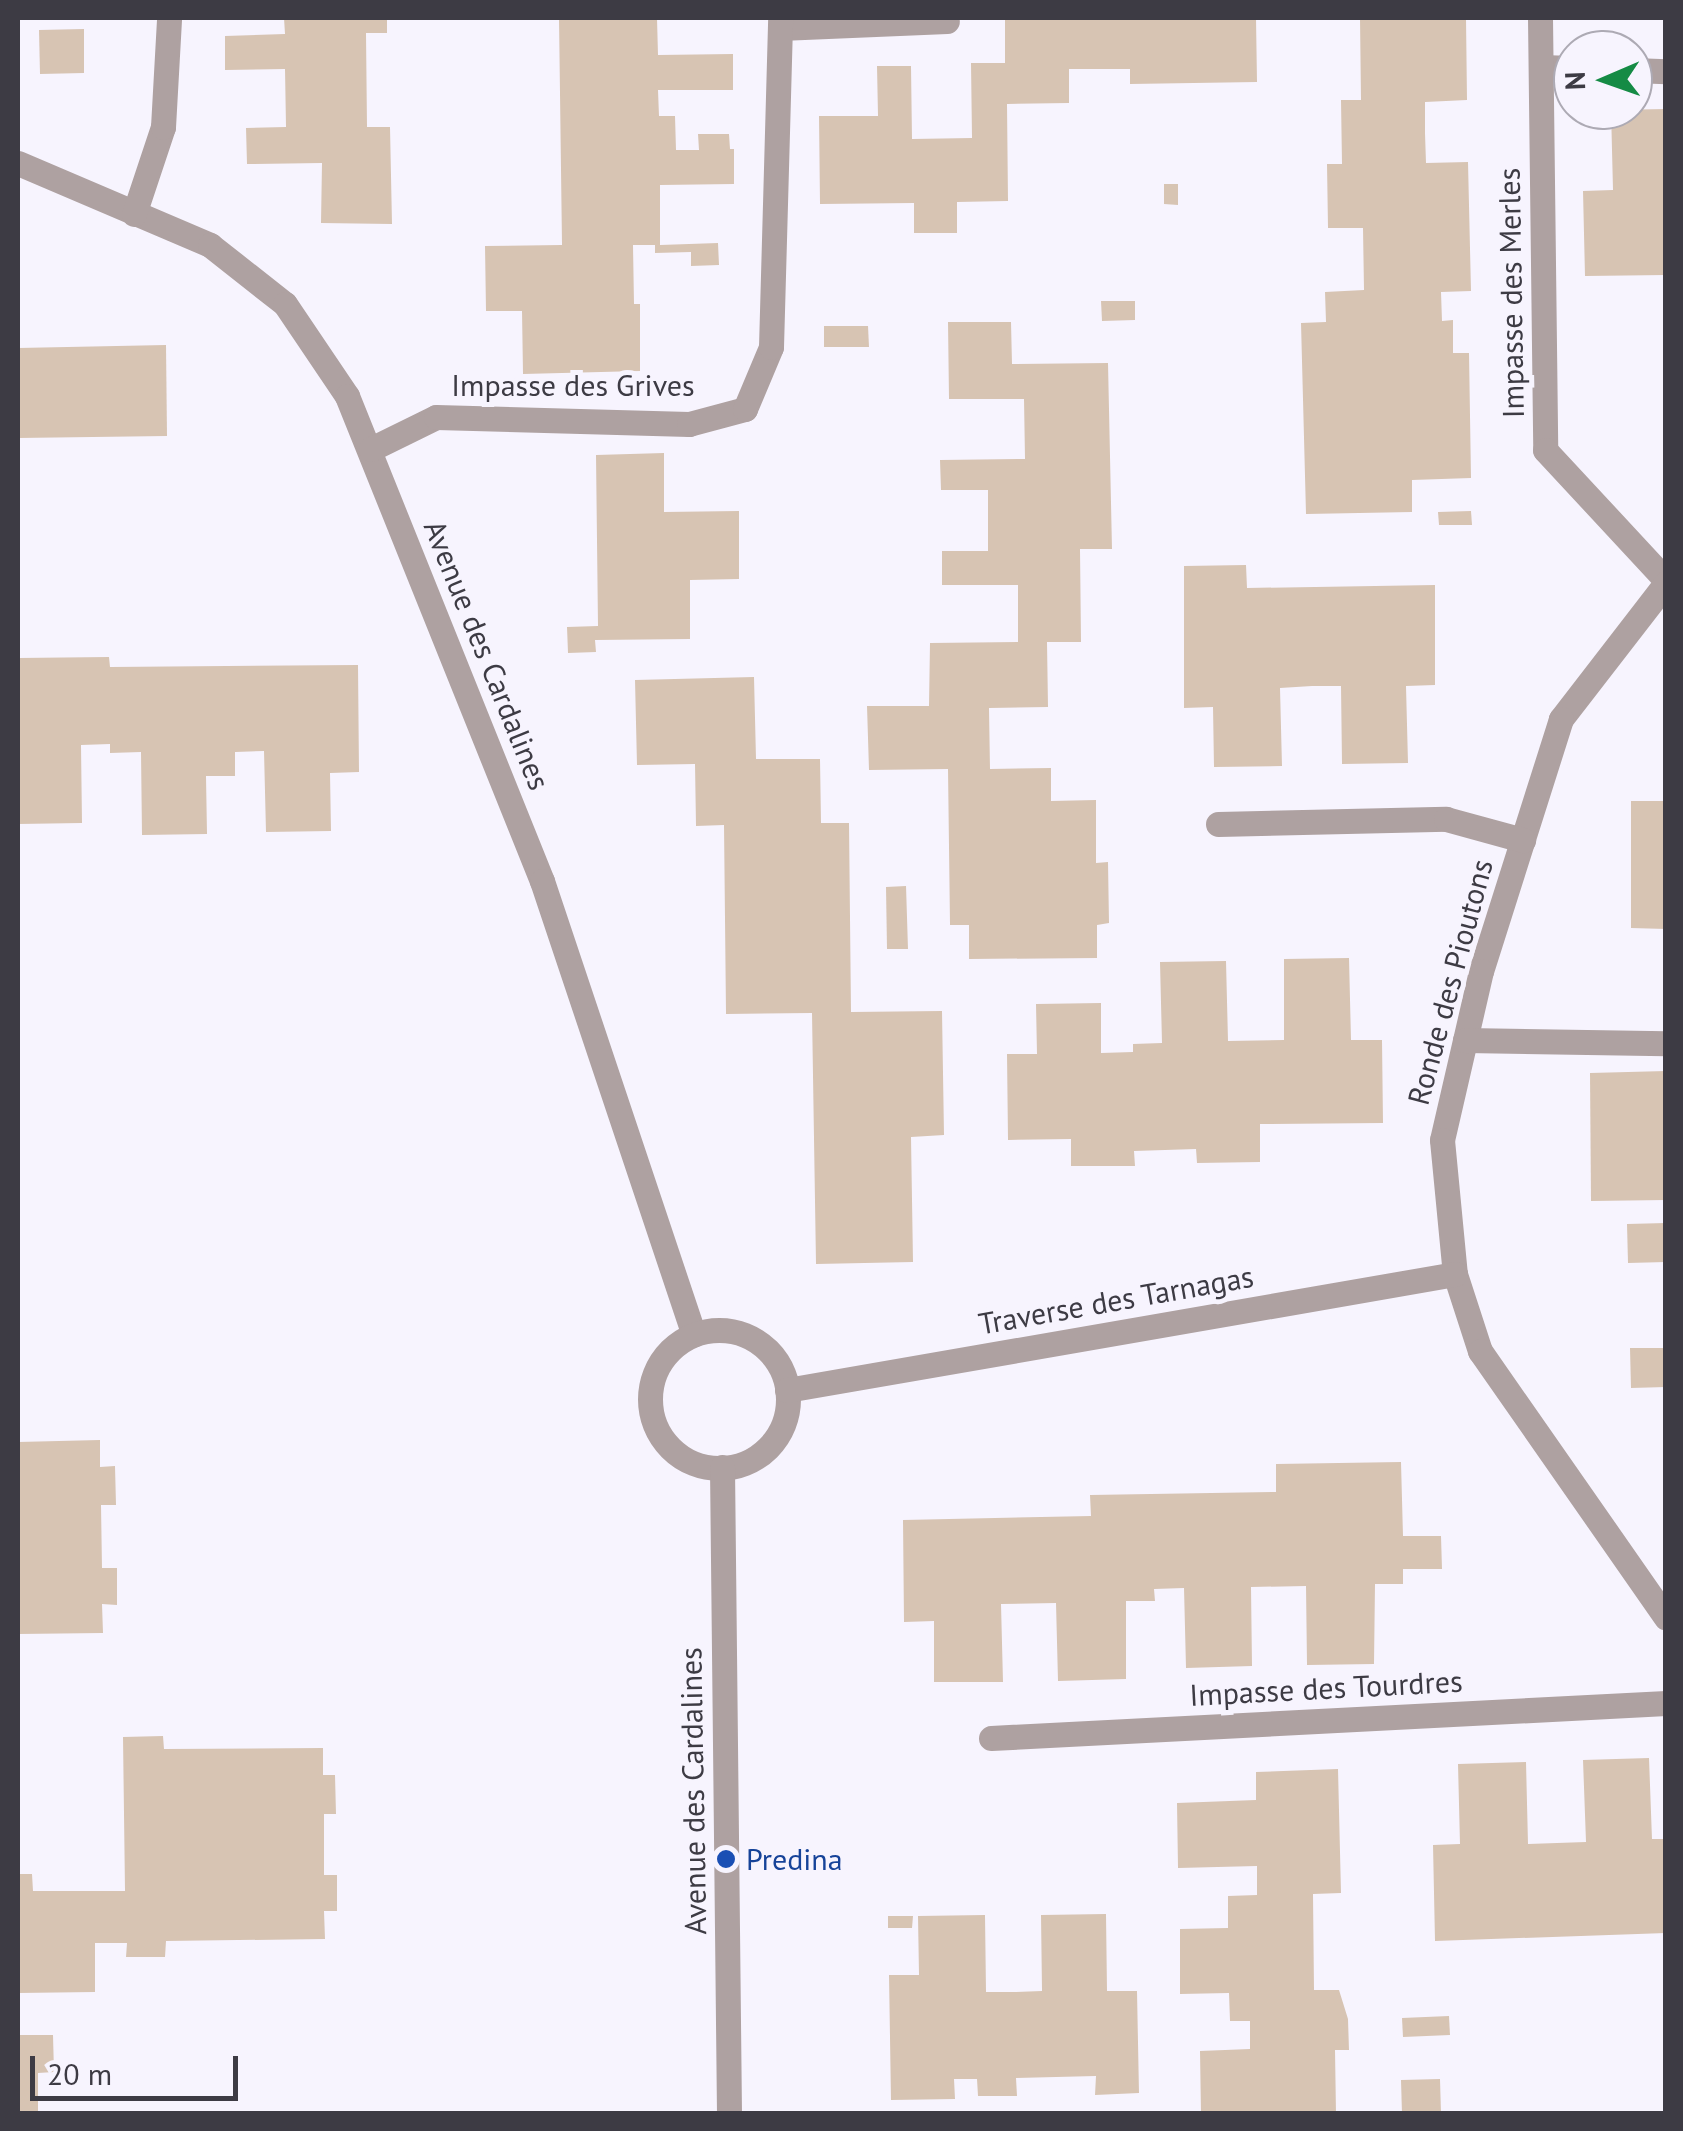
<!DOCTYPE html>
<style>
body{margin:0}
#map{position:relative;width:1683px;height:2131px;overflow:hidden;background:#f7f4fe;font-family:"PT Sans",sans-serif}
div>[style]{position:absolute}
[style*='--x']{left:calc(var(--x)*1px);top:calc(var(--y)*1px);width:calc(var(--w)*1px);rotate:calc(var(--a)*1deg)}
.building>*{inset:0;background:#d7c4b3}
.service>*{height:25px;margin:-12.5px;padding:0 12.5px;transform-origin:12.5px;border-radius:12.5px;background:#aea1a1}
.minor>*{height:25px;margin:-12.5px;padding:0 12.5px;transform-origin:12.5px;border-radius:12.5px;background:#aea1a1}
.minor>.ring{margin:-12.5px;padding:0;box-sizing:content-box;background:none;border:25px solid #aea1a1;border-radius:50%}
.dots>*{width:28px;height:28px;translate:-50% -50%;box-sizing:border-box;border:5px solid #f7f4fe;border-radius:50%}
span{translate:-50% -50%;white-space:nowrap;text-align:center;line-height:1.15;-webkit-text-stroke:10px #f7f4fe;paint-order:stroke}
.street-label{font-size:30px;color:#3d3b44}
.transit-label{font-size:30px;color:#164399}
.left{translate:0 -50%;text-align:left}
.frame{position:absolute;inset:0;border:20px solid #3d3b44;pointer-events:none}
.north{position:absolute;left:1553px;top:30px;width:100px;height:100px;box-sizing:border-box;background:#f7f4fe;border:2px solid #adaab4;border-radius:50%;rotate:268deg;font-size:28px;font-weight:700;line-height:40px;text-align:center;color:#3d3b44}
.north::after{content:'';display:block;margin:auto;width:35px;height:45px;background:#158b45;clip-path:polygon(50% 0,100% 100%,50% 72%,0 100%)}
.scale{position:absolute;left:30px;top:2056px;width:208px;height:45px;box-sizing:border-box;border:5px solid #3d3b44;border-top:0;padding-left:12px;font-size:30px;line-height:35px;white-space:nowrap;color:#3d3b44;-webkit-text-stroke:8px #f7f4fe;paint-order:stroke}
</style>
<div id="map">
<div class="building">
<i style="clip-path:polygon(284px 18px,387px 18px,387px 33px,366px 33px,367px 127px,390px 127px,392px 224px,321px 223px,322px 163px,247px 164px,246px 128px,286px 127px,285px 69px,225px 70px,225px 36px,285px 34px)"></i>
<i style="clip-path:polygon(559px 18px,657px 18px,658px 55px,733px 54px,733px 90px,658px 90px,659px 116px,675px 116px,676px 150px,699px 150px,698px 134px,729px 134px,730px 149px,734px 149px,734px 184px,660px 185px,660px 245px,718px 243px,719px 265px,691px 266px,691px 252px,655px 253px,655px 245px,633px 245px,634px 304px,640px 304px,640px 371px,523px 374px,522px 311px,486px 311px,485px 246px,562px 245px)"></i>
<i style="clip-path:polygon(1005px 18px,1256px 18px,1257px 82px,1130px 84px,1130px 69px,1069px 69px,1069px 103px,1007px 104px,1008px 201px,957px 202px,957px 233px,914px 233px,914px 203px,820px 204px,819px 116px,878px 116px,877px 66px,911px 66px,912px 139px,972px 138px,971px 63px,1005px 63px)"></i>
<i style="clip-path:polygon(1360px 18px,1466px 18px,1467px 100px,1425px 102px,1425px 133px,1426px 163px,1468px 162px,1471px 291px,1441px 292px,1442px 321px,1453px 320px,1453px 353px,1469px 353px,1471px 478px,1412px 480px,1412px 512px,1306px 514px,1301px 323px,1326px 322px,1325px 292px,1364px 290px,1363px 228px,1328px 228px,1327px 164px,1342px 164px,1341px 100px,1361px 100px)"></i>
<i style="clip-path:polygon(84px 29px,84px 73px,40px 74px,39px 30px)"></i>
<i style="clip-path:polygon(1666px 109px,1666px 275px,1585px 276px,1583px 191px,1613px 190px,1611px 110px)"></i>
<i style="clip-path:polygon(1164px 184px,1178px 184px,1178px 205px,1164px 204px)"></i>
<i style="clip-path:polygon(1101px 301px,1135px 301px,1135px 320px,1102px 321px)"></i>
<i style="clip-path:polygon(948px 322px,1011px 322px,1012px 364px,1108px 363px,1112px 549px,1080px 549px,1081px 642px,1047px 642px,1048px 707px,989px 708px,990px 769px,1051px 768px,1051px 801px,1096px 800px,1096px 863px,1108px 862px,1109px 923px,1097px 925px,1097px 958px,969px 959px,969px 925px,950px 925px,948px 769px,869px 770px,867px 706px,929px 706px,930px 643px,1018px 642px,1018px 585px,942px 585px,942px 551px,988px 551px,988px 490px,941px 490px,940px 460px,1025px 459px,1024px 399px,949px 399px)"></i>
<i style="clip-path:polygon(824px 326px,868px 326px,869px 347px,824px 347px)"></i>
<i style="clip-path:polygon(166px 345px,167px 436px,18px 438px,18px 348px)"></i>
<i style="clip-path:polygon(664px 453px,664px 512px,739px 511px,739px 579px,690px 580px,690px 639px,595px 640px,596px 652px,568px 653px,567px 627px,598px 626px,596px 455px)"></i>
<i style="clip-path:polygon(1471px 511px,1472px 525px,1439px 525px,1438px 512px)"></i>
<i style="clip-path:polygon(1246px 565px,1247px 588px,1435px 585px,1435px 685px,1406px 686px,1408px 763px,1342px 764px,1341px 686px,1312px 686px,1280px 688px,1282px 766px,1214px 767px,1213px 707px,1184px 708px,1184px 566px)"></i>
<i style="clip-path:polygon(109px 657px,110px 667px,358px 665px,359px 772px,330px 773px,331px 831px,266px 832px,264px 751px,235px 752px,235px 776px,206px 776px,207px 834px,142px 835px,141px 752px,110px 753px,110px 744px,81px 745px,82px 823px,18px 824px,18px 658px)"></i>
<i style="clip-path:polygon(754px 677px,756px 759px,820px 759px,821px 823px,849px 823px,851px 1012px,942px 1011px,944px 1135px,911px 1137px,913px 1262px,816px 1264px,812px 1013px,726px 1014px,724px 825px,696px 826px,695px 764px,637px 765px,635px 680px)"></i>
<i style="clip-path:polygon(1631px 801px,1666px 801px,1666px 929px,1631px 928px)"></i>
<i style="clip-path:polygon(906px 886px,908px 949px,887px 949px,886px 887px)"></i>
<i style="clip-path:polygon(1349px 958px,1351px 1040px,1382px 1040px,1383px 1123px,1260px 1124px,1260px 1162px,1197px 1163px,1196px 1149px,1134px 1151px,1135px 1166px,1071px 1166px,1071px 1139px,1008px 1140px,1007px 1054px,1037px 1054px,1036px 1004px,1101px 1003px,1101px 1053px,1133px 1052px,1133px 1044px,1162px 1043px,1160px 962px,1226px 961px,1228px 1041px,1284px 1040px,1284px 959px)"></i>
<i style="clip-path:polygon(1666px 1071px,1666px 1200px,1591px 1201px,1590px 1073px)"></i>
<i style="clip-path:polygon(1666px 1223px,1666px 1262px,1628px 1263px,1627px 1224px)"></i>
<i style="clip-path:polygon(1630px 1348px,1666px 1348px,1666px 1387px,1631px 1388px)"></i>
<i style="clip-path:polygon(100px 1440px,100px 1467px,115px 1466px,116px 1505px,101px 1505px,102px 1568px,117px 1568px,117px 1605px,102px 1604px,103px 1633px,18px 1634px,18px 1442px)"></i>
<i style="clip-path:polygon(1401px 1462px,1403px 1536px,1441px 1536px,1442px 1569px,1403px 1569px,1403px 1584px,1375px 1584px,1374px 1664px,1307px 1665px,1306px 1586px,1251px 1587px,1252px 1666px,1186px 1668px,1184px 1588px,1154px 1589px,1155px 1601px,1126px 1601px,1126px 1679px,1058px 1681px,1056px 1603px,1001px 1604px,1003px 1682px,934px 1682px,934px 1621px,904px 1622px,903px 1520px,1091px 1516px,1090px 1495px,1276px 1492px,1276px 1464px)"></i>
<i style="clip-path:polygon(163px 1736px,164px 1749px,323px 1748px,323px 1775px,335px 1775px,336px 1814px,324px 1814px,324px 1875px,337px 1875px,337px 1911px,324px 1911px,325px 1939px,166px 1941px,165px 1957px,126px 1957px,127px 1943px,95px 1943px,95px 1992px,18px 1993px,18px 1874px,32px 1874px,33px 1891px,125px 1891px,123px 1737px)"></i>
<i style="clip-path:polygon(1649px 1758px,1652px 1839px,1666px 1839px,1666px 1933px,1435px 1941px,1433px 1845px,1460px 1844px,1458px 1764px,1526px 1762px,1528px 1844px,1586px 1842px,1583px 1760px)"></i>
<i style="clip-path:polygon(1338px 1769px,1341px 1893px,1313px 1894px,1314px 1990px,1339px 1990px,1348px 2019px,1349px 2050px,1335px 2050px,1336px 2114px,1201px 2114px,1200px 2051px,1250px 2049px,1250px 2021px,1230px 2021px,1229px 1993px,1180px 1994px,1180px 1929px,1228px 1928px,1228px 1896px,1257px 1895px,1257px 1866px,1178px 1868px,1177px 1803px,1256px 1800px,1256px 1772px)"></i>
<i style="clip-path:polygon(1106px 1914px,1107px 1991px,1137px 1991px,1139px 2093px,1095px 2095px,1096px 2076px,1016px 2078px,1017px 2096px,978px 2096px,977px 2079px,954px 2079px,955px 2099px,891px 2100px,889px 1975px,919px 1975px,918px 1916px,985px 1915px,986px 1992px,1016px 1992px,1042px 1991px,1041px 1915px)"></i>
<i style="clip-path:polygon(888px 1916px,913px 1916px,912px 1928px,888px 1928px)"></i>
<i style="clip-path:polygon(1449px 2016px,1450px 2035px,1403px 2037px,1402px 2018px)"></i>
<i style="clip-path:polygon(18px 2035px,53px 2035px,54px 2072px,38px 2073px,38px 2114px,18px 2114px)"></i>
<i style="clip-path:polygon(1440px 2079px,1441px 2114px,1402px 2114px,1401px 2080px)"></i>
</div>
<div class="service">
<i style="--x:780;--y:28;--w:167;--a:-2.4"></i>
<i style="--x:1541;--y:67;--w:32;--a:2"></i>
<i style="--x:1633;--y:70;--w:33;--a:2"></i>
<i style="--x:991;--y:1738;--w:676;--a:-2.97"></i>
</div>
<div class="minor">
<i style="--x:1540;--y:18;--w:432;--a:89.3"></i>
<i style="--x:1545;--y:450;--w:178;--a:47.1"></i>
<i style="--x:18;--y:163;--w:209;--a:23.1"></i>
<i style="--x:210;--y:245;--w:95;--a:38.2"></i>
<i style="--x:285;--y:304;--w:111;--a:56"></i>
<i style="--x:347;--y:396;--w:523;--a:68.1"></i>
<i style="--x:542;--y:881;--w:478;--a:71.5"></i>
<i style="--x:134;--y:214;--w:92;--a:-71.6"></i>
<i style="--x:163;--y:127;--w:109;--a:-86.8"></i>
<i style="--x:371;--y:449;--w:72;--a:-26.2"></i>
<i style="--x:436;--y:417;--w:253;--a:1.6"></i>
<i style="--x:689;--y:424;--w:58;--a:-15"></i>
<i style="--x:745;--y:409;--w:67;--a:-67.2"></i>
<i style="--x:771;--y:347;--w:329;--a:-88.4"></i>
<i style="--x:1666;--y:583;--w:172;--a:127.7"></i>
<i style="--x:1561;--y:719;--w:264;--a:107.6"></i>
<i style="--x:1481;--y:971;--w:173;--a:103"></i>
<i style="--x:1442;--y:1140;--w:135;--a:84.5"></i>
<i style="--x:1455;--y:1274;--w:81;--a:72"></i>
<i style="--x:1480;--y:1351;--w:325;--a:55.1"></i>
<i style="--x:1218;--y:824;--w:228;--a:-1.3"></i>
<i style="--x:1446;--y:819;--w:80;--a:15.3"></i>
<i style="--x:1465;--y:1040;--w:201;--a:0.9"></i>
<i class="ring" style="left:650px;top:1330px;width:113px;height:113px"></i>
<i style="--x:787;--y:1390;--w:678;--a:-9.85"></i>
<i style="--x:722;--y:1467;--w:647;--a:89.38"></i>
</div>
<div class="dots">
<i style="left:726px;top:1859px;background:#1a4fb4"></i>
</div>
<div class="street-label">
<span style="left:1511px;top:293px;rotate:-91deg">Impasse des Merles</span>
<span style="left:573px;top:385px">Impasse des Grives</span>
<span style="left:487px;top:655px;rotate:68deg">Avenue des Cardalines</span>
<span style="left:1450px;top:982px;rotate:-75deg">Ronde des Pioutons</span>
<span style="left:1116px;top:1300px;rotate:-10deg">Traverse des Tarnagas</span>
<span style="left:1326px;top:1688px;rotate:-3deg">Impasse des Tourdres</span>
<span style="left:693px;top:1791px;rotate:-91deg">Avenue des Cardalines</span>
</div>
<div class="transit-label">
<span class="left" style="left:746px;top:1859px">Predina</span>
</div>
<div class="frame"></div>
<div class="north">N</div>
<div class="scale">20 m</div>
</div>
